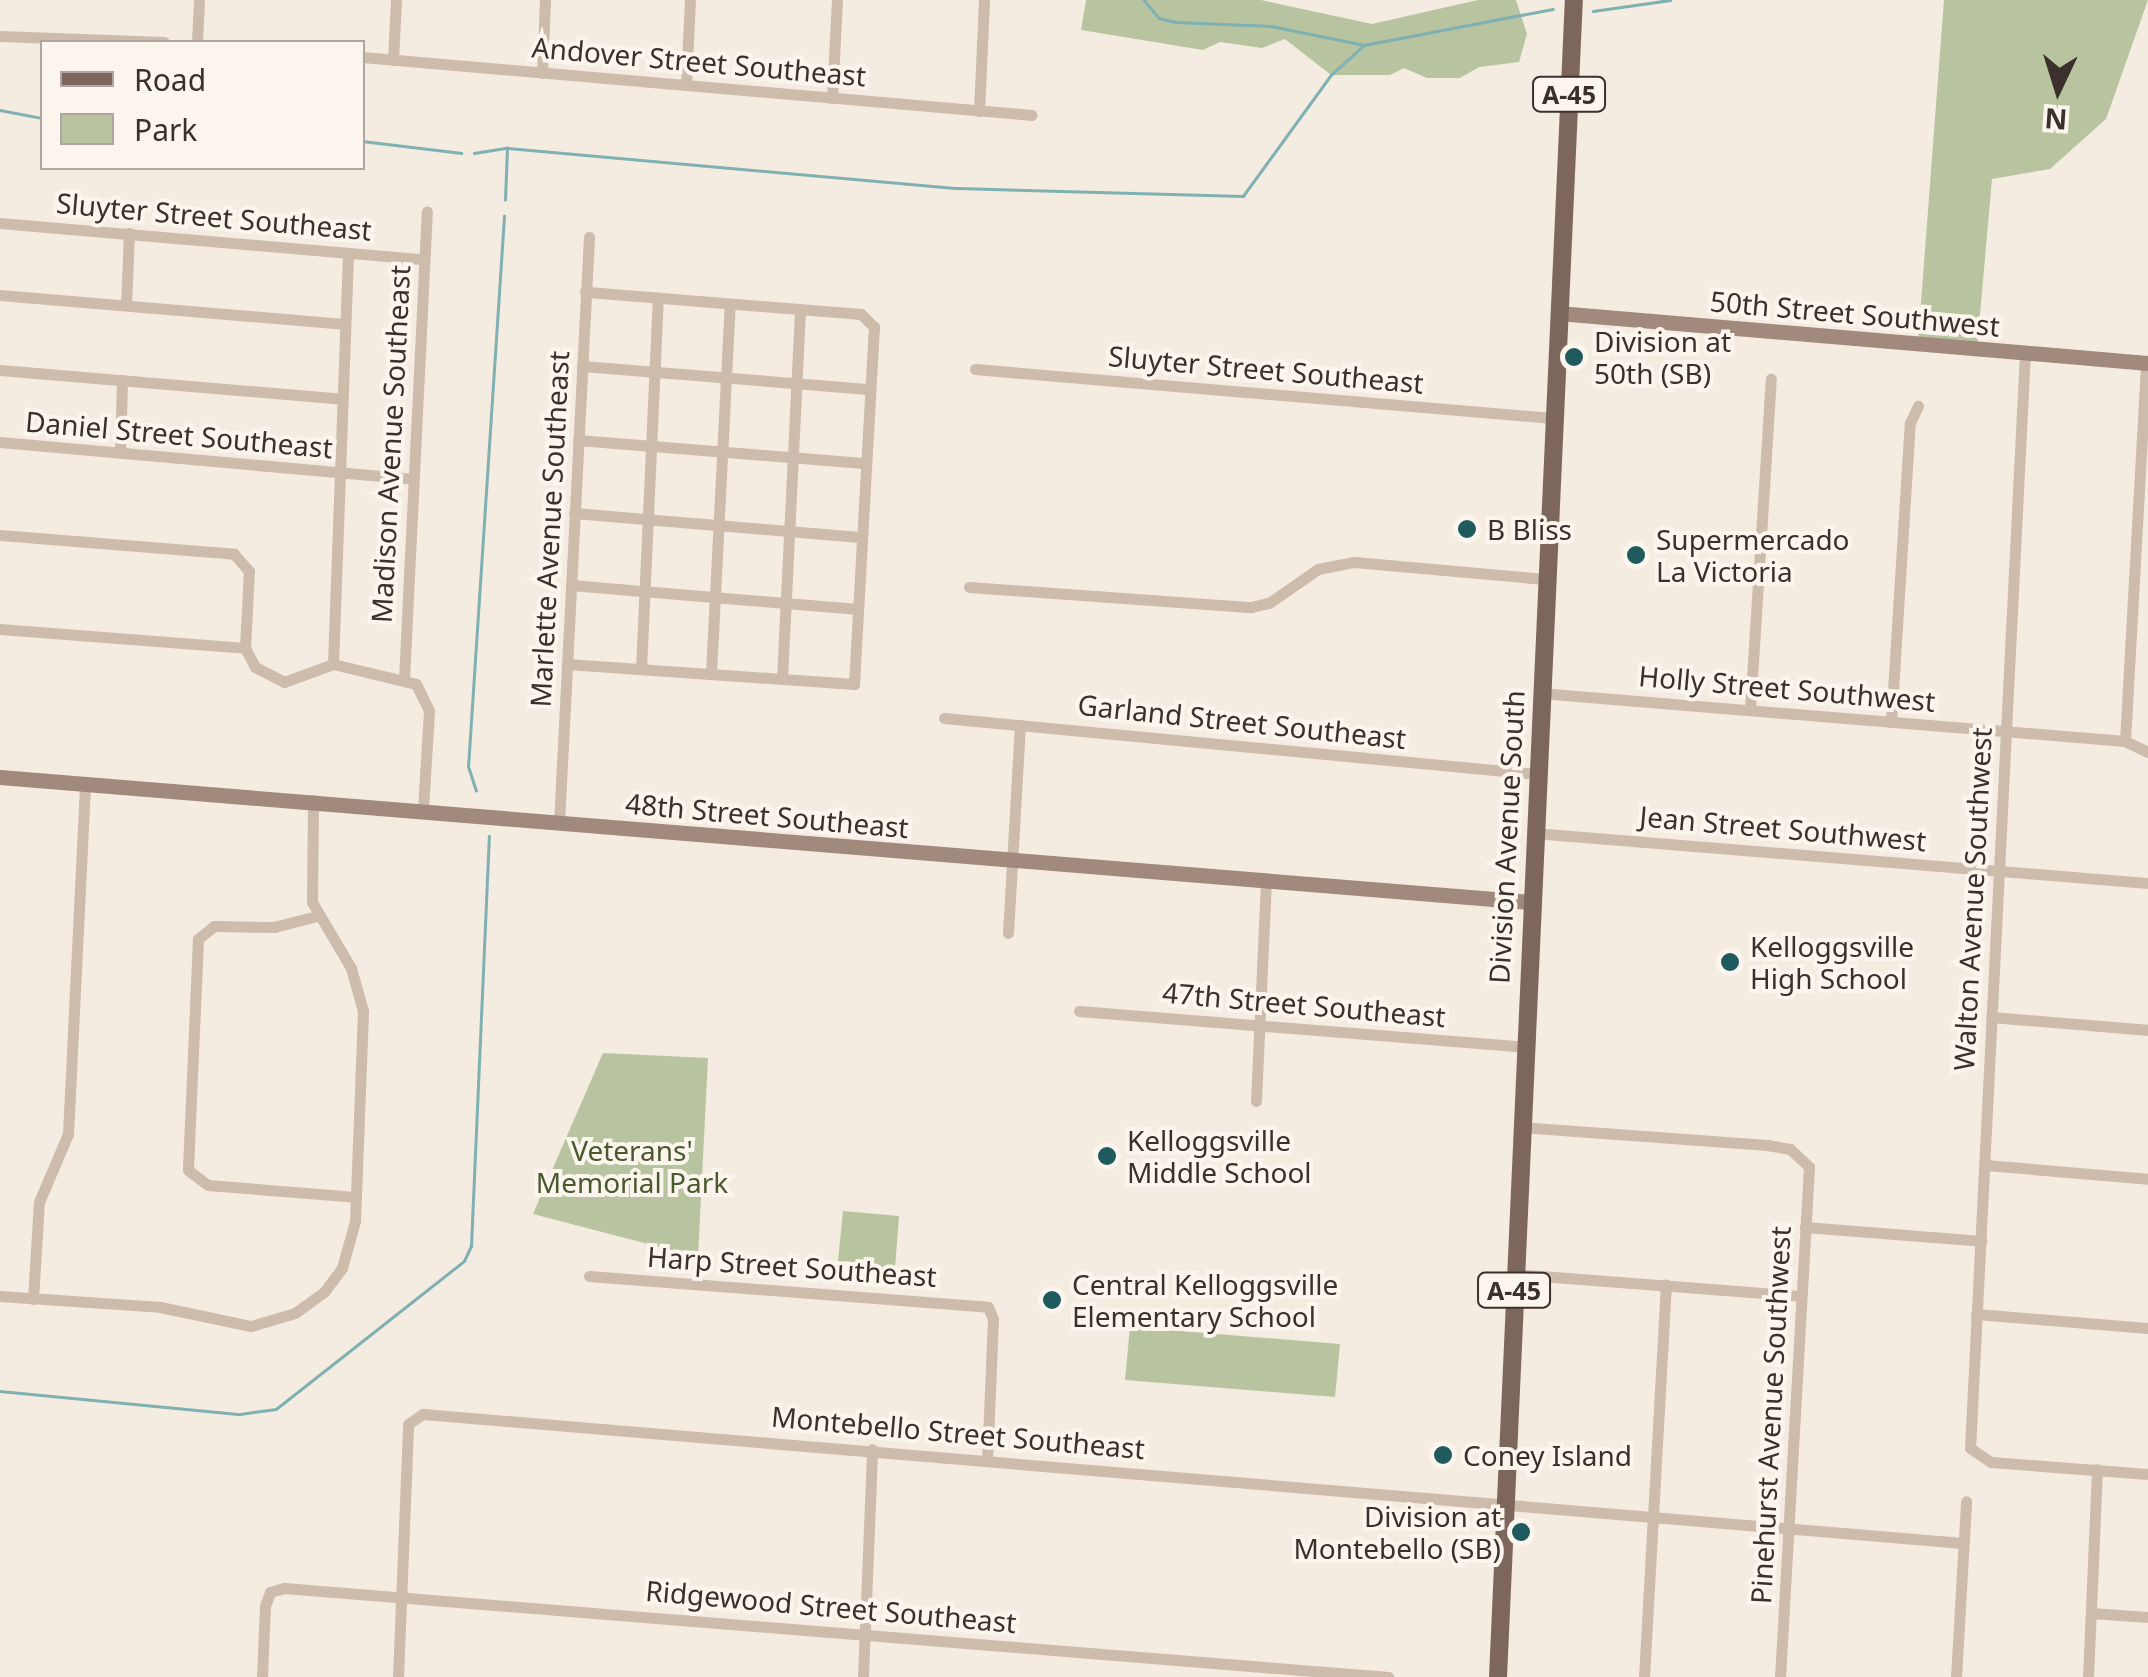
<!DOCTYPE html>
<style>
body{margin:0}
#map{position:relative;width:2148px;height:1677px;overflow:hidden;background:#f4ebe1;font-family:"Noto Sans",sans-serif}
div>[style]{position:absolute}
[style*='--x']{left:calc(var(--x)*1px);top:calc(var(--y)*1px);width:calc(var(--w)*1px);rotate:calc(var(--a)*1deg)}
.green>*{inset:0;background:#b8c4a0}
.stream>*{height:2.5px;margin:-1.25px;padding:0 1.25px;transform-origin:1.25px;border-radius:1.25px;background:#7fb0b2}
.street>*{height:11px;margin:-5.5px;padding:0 5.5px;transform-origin:5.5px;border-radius:5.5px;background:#cdbbac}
.secondary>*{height:15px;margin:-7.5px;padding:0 7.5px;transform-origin:7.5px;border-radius:7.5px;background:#a18a7d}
.primary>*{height:18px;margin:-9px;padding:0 9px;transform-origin:9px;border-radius:9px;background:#7d675c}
.dots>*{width:28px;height:28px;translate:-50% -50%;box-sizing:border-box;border:5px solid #fbf5ee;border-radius:50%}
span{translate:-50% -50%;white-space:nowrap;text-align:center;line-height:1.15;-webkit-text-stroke:8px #fbf5ee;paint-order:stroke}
.shield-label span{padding:2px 8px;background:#fbf5ee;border:2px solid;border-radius:8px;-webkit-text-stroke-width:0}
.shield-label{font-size:25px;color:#3b302b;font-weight:700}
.street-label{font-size:28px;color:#3b302b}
.poi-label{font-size:28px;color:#3b302b}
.left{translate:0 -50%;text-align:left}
.right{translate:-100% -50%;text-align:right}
.park-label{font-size:28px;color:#4a5a2e}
.legend{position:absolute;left:40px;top:40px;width:325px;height:130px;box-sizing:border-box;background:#fbf5ee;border:2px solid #aea6a0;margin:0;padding:12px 18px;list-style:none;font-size:30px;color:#3b302b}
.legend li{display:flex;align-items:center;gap:20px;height:50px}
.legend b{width:50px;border:2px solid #aea6a0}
.north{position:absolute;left:2008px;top:40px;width:100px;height:100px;-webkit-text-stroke:8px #fbf5ee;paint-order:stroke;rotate:184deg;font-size:28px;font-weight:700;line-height:40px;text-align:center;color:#3b302b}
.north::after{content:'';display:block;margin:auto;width:35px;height:45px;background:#3b302b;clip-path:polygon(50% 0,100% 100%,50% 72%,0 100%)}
</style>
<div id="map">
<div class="green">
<i style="clip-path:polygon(1086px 0,1261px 0,1372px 24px,1478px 0,1516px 0,1527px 34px,1519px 62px,1479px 67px,1460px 78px,1427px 78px,1404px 68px,1390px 75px,1331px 75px,1285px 39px,1262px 48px,1220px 42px,1203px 50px,1081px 30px)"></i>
<i style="clip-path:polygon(1944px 0,2148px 0,2106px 119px,2050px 169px,1992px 179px,1977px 348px,1918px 342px)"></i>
<i style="clip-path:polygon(603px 1053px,708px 1058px,698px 1257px,533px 1214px)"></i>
<i style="clip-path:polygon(843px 1211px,899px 1216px,894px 1280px,836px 1281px)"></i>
<i style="clip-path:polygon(1130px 1327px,1340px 1344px,1335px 1397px,1125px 1380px)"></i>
</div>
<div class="stream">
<i style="--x:1144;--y:0;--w:23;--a:50"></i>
<i style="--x:1159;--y:18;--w:17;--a:13"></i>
<i style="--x:1176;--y:22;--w:95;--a:2.4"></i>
<i style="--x:1271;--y:26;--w:95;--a:11.5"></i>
<i style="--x:1593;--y:11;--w:78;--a:-8.1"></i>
<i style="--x:0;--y:110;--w:43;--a:10.8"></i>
<i style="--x:362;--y:141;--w:100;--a:6.9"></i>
<i style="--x:474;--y:153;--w:33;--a:-9"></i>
<i style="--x:507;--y:148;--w:452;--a:5.1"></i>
<i style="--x:957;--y:188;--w:286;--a:1.6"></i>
<i style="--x:1243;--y:196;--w:150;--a:-54"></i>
<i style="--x:1331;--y:75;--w:45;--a:-42.3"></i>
<i style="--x:1364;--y:45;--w:192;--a:-10.8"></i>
<i style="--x:505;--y:200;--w:52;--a:-87.8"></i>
<i style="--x:476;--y:791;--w:25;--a:-108"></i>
<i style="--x:468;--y:767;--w:552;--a:-86.26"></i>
<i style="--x:0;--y:1391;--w:241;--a:5.5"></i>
<i style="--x:240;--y:1414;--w:36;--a:-8"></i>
<i style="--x:276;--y:1409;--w:239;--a:-38.2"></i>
<i style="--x:464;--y:1261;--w:17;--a:-65"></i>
<i style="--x:471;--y:1246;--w:410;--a:-87.5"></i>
</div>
<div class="street">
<i style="--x:0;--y:36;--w:164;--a:2.1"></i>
<i style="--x:197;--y:42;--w:42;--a:-87.3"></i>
<i style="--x:362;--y:57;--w:672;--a:4.95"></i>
<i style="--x:393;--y:60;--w:60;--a:-87.1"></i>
<i style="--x:542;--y:73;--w:73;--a:-87.6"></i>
<i style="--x:686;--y:84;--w:84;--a:-87.3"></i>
<i style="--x:832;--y:98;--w:98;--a:-87.1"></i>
<i style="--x:979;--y:111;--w:111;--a:-87.4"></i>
<i style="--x:0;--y:223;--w:426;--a:4.9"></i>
<i style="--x:0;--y:295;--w:345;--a:4.8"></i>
<i style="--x:126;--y:305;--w:72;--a:-87.6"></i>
<i style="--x:2025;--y:352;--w:1097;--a:92.87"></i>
<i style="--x:1970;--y:1448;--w:25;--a:34"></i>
<i style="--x:1991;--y:1462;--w:157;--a:4.4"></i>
<i style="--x:582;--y:366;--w:289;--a:4.6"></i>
<i style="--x:975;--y:369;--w:580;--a:4.85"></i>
<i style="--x:0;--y:370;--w:343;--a:4.8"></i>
<i style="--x:578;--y:440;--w:289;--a:4.6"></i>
<i style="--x:0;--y:442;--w:415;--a:5.1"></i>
<i style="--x:120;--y:452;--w:72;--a:-88.4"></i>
<i style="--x:574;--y:513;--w:289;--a:4.8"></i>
<i style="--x:0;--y:535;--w:235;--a:4.6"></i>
<i style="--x:234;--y:554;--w:23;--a:49"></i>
<i style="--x:249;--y:571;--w:77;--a:93"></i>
<i style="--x:571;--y:585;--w:288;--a:4.8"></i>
<i style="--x:969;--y:587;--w:283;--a:4.1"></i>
<i style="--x:1251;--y:607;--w:18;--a:-13"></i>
<i style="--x:1269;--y:603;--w:60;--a:-34.8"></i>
<i style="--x:1318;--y:569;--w:37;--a:-11"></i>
<i style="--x:1354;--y:562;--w:193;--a:5.1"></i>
<i style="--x:0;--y:629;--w:246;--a:4.4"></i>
<i style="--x:245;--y:648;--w:21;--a:62"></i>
<i style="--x:255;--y:667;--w:33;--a:27"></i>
<i style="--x:284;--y:682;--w:52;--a:-20.2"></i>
<i style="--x:333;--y:664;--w:85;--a:13.5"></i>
<i style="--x:416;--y:684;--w:30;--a:64"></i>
<i style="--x:429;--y:711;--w:99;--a:93.5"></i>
<i style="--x:333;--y:664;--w:411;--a:-87.9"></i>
<i style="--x:567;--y:664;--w:288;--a:4"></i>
<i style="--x:854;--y:684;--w:358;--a:-86.8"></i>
<i style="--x:874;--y:327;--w:18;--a:-135"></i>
<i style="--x:861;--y:314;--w:277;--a:-175.4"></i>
<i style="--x:641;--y:669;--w:372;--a:-87.4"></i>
<i style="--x:711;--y:674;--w:370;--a:-87.1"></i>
<i style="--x:404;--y:679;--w:468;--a:-87.2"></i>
<i style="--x:782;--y:679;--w:370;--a:-87.2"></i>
<i style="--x:1540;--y:693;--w:587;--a:4.69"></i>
<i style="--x:2125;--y:741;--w:25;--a:26"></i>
<i style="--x:1750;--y:710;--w:332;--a:-86.4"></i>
<i style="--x:944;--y:718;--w:595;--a:5.4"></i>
<i style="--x:1891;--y:722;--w:300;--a:-86.4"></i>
<i style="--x:1910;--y:423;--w:19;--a:-65"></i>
<i style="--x:2125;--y:741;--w:379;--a:-86.8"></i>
<i style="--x:559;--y:823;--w:587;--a:-87.07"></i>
<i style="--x:1534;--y:833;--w:616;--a:4.66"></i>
<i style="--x:317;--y:916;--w:44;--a:165.7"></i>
<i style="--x:274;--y:927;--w:60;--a:-179"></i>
<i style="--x:214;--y:926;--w:21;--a:141"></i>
<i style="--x:198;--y:939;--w:231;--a:92.5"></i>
<i style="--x:188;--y:1170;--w:25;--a:37"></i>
<i style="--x:208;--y:1185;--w:148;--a:4.6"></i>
<i style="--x:1008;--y:933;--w:208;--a:-86.7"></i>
<i style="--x:1079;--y:1011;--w:447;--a:4.6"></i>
<i style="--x:1991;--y:1017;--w:158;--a:4.7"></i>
<i style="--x:1256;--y:1101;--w:218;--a:-87.4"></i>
<i style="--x:1521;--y:1127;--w:247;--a:4.2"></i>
<i style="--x:1767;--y:1145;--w:23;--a:10"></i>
<i style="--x:1790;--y:1149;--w:26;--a:43"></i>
<i style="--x:1809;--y:1167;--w:511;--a:93.25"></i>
<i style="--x:1986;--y:1165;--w:163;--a:4.9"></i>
<i style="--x:1805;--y:1227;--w:177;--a:4.5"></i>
<i style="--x:1515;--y:1274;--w:285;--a:4.4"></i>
<i style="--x:589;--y:1276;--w:400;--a:4.4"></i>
<i style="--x:988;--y:1307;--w:13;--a:67"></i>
<i style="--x:993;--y:1319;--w:141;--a:92.4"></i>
<i style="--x:0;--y:1296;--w:160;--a:3.9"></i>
<i style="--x:160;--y:1307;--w:93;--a:11.8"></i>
<i style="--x:251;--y:1326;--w:46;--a:-16.5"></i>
<i style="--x:295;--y:1313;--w:36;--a:-36"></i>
<i style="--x:324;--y:1292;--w:30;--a:-53"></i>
<i style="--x:342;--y:1268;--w:49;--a:-74.5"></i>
<i style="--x:355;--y:1221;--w:210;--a:-87.8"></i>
<i style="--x:363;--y:1011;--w:45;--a:-105.6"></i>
<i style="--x:351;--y:968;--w:77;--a:-120.6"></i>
<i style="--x:312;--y:902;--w:102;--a:-89.4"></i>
<i style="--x:33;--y:1299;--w:97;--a:-86.5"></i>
<i style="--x:39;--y:1202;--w:74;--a:-66.9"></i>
<i style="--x:68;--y:1134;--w:350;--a:-87.2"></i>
<i style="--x:1976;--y:1314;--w:173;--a:4.7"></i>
<i style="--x:2091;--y:1613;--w:57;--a:4"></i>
<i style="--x:262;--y:1677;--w:71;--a:-87.6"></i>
<i style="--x:265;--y:1606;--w:15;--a:-70"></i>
<i style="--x:270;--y:1592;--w:15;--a:-16"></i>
<i style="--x:284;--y:1588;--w:1108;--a:4.61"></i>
<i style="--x:398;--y:1677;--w:253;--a:-87.7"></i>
<i style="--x:408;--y:1424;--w:18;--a:-34"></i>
<i style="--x:423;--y:1414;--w:1545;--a:4.79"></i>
<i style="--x:863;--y:1677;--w:228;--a:-87.7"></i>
<i style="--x:1644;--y:1677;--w:393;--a:-86.8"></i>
<i style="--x:1956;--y:1677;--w:176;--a:-86.7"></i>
<i style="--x:2088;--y:1677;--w:208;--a:-87.5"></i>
</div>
<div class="secondary">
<i style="--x:1558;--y:313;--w:592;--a:4.84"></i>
<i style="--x:0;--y:777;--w:1534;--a:4.67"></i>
</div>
<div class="primary">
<i style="--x:1498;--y:1677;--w:1679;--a:-87.41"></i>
</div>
<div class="dots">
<i style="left:1574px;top:357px;background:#1f5a5e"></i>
<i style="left:1467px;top:529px;background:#1f5a5e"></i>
<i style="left:1636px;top:555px;background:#1f5a5e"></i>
<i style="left:1730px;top:962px;background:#1f5a5e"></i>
<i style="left:1107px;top:1156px;background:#1f5a5e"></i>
<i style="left:1052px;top:1300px;background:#1f5a5e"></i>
<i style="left:1443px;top:1455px;background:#1f5a5e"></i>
<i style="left:1521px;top:1532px;background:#1f5a5e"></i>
</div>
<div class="shield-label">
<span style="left:1569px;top:94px">A-45</span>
<span style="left:1514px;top:1290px">A-45</span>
</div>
<div class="street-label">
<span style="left:699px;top:61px;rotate:5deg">Andover Street Southeast</span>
<span style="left:214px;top:216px;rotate:5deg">Sluyter Street Southeast</span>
<span style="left:1855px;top:313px;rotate:5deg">50th Street Southwest</span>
<span style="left:1266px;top:369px;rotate:5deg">Sluyter Street Southeast</span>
<span style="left:179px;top:434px;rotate:5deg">Daniel Street Southeast</span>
<span style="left:390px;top:444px;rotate:-87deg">Madison Avenue Southeast</span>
<span style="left:549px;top:529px;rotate:-87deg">Marlette Avenue Southeast</span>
<span style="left:1787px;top:688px;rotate:5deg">Holly Street Southwest</span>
<span style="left:1242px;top:721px;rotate:6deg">Garland Street Southeast</span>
<span style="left:767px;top:815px;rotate:5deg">48th Street Southeast</span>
<span style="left:1783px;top:828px;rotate:5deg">Jean Street Southwest</span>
<span style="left:1506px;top:837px;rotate:-87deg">Division Avenue South</span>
<span style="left:1972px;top:899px;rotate:-87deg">Walton Avenue Southwest</span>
<span style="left:1304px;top:1004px;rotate:5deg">47th Street Southeast</span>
<span style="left:792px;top:1266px;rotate:4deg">Harp Street Southeast</span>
<span style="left:1770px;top:1415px;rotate:-87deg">Pinehurst Avenue Southwest</span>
<span style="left:958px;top:1432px;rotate:5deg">Montebello Street Southeast</span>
<span style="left:831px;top:1606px;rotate:5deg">Ridgewood Street Southeast</span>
</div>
<div class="poi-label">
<span class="left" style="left:1594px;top:357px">Division at<br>50th (SB)</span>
<span class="left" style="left:1487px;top:529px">B Bliss</span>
<span class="left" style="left:1656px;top:555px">Supermercado<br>La Victoria</span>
<span class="left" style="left:1750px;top:962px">Kelloggsville<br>High School</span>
<span class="left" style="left:1127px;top:1156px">Kelloggsville<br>Middle School</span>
<span class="left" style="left:1072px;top:1300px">Central Kelloggsville<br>Elementary School</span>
<span class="left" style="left:1463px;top:1455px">Coney Island</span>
<span class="right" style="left:1501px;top:1532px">Division at<br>Montebello (SB)</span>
</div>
<div class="park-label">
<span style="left:632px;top:1166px">Veterans'<br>Memorial Park</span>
</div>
<ul class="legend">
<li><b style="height:12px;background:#7d675c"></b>Road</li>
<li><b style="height:28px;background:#b8c4a0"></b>Park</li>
</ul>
<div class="north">N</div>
</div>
